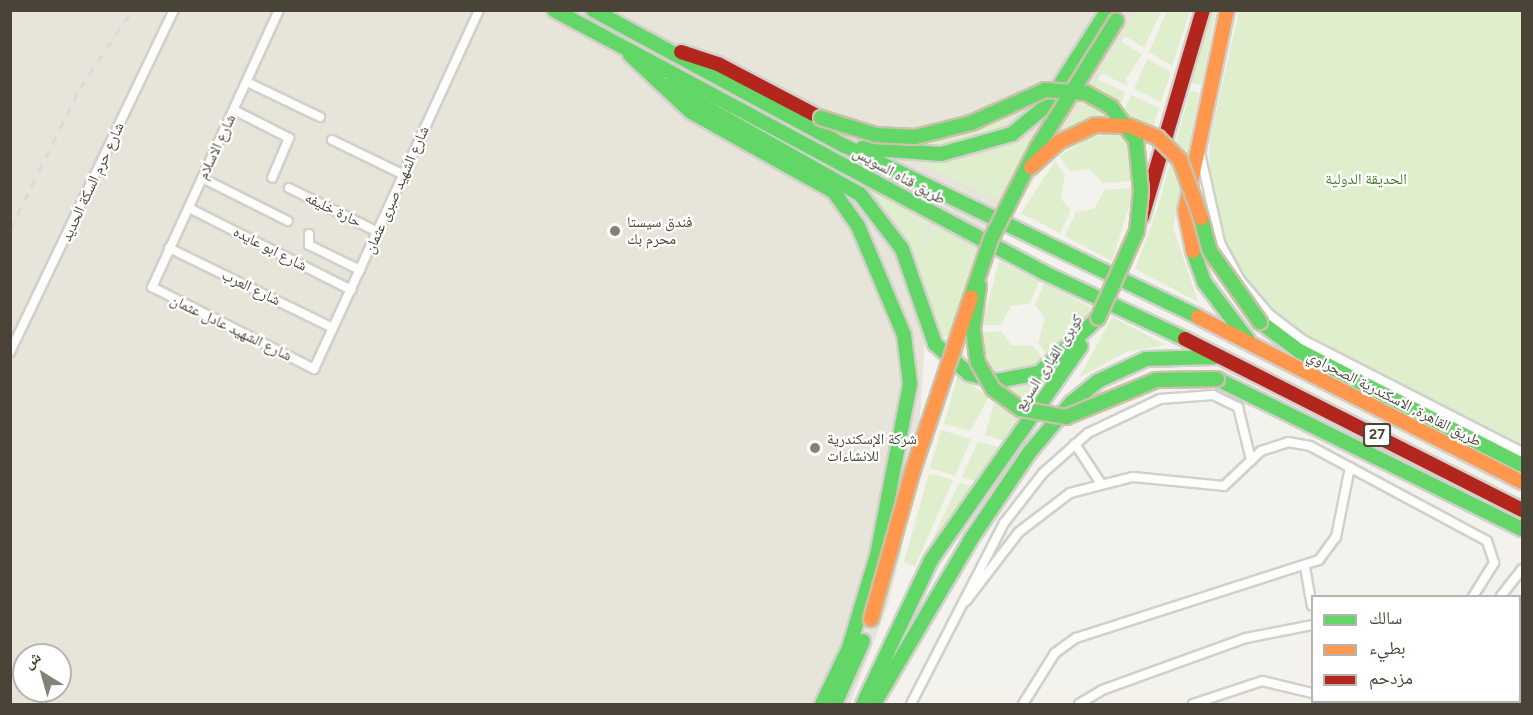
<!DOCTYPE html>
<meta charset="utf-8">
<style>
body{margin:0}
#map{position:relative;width:1533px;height:715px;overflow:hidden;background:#f3f2ed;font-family:Figtree,"Noto Naskh Arabic",sans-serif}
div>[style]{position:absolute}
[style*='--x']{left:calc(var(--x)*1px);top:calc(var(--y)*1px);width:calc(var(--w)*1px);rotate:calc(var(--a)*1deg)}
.residential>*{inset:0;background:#e7e4da}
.green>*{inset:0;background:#dfeecd}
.roads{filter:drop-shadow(2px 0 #d1d0ca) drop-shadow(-2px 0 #d1d0ca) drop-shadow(0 2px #d1d0ca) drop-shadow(0 -2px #d1d0ca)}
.street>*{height:8px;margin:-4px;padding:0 4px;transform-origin:4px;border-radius:4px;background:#fdfdfc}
.fast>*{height:14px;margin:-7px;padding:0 7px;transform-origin:7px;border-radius:7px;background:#63d668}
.slow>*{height:14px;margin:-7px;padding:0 7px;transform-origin:7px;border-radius:7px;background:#ff974d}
.jam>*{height:14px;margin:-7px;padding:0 7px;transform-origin:7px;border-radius:7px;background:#b3261e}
.rail>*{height:3px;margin-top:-1.5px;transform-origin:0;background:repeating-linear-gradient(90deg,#dadad9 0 8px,transparent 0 16px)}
.bridges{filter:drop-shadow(2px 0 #cbc1a8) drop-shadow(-2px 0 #cbc1a8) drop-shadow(0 2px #cbc1a8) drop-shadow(0 -2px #cbc1a8)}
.fast-bridge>*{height:14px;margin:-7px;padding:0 7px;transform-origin:7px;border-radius:7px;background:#63d668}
.slow-bridge>*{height:14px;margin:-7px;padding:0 7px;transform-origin:7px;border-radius:7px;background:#ff974d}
.dots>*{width:16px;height:16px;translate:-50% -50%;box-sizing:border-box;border:3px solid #fff;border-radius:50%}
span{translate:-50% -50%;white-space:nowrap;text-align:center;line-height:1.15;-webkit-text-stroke:4.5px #fff;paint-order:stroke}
.shield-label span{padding:2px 4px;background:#fff;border:2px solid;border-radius:4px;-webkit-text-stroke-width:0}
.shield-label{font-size:14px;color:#4a4438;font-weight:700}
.street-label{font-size:15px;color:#4a4438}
.park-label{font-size:15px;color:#437f28}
.poi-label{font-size:15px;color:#4a4438}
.left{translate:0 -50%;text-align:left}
.frame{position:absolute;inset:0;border:12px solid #4a4438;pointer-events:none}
.legend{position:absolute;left:1311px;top:595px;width:210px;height:108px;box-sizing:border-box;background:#fff;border:2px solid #b7b4af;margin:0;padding:8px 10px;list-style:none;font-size:18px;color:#4a4438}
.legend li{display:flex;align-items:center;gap:12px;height:30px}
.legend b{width:30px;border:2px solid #b7b4af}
.north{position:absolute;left:12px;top:643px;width:60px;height:60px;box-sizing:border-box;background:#fff;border:2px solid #b7b4af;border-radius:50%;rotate:323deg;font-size:16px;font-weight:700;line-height:24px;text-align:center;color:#4a4438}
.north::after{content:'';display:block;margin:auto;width:21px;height:27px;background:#858177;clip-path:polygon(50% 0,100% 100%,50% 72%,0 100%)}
</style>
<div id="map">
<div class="residential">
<i style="clip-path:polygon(evenodd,10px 11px,1141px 11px,1011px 216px,954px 338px,947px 328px,926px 323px,917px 462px,901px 553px,888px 605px,850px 704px,11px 704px,10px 11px,24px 655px,60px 655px,60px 691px,24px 691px,24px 655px)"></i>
</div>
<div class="green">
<i style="clip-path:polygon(1137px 11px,1161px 11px,1144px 48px,1122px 34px)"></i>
<i style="clip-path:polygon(1167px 11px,1190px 11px,1172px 66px,1149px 52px)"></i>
<i style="clip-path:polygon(1211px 11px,1216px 11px,1201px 85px,1191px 83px)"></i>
<i style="clip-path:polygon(1239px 11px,1522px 11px,1522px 447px,1302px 334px,1253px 294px,1223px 245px,1209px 178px,1210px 139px)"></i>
<i style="clip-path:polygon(1118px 40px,1142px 54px,1126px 79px,1128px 86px,1099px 72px)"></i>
<i style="clip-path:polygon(1147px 59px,1171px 72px,1161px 102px,1134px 89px)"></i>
<i style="clip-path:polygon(1094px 78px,1125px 92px,1121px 103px,1090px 85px)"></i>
<i style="clip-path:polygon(1190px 91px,1199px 93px,1173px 227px,1198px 302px,1135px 269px,1158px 207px)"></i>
<i style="clip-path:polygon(1131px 95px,1159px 108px,1153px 127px,1135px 121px,1125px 109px)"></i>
<i style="clip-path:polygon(1043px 98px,983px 137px,940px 146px,902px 143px,974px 129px)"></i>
<i style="clip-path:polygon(1084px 99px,1115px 118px,1058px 139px)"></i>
<i style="clip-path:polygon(1126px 135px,1135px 181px,1103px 183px,1090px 169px,1070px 171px,1059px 156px,1092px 136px)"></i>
<i style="clip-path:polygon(1033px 136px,997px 199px,918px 163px,976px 157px)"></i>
<i style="clip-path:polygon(1055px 161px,1065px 175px,1061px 199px,1071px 210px,1060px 233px,1021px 213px)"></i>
<i style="clip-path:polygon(868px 186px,930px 223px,916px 258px,898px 224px)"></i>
<i style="clip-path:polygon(1135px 188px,1112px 261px,1065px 236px,1076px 212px,1095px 208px,1104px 190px)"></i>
<i style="clip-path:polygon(933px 226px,979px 250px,950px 335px,942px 338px,917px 261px)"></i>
<i style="clip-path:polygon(999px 261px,1039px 281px,1030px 303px,1011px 306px,1001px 325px,982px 325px)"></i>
<i style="clip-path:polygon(1044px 283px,1092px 308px,1074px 336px,1038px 366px,990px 371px,982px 333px,1001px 331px,1011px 345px,1033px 346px,1042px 357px,1047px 354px,1038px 343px,1045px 318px,1035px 305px)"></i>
<i style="clip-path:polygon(1112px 317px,1166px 345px,1126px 352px,1079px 378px)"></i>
<i style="clip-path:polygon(1053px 374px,1029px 407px,1004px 389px,1030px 384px)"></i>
<i style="clip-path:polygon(958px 375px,989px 397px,970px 431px,944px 424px)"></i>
<i style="clip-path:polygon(994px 403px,1025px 422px,1009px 442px,985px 435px)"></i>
<i style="clip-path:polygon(941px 430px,971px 439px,955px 476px,930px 468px)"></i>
<i style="clip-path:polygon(978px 441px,1004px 449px,979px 482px,962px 477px)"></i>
<i style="clip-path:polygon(929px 473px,953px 480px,915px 566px,904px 562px)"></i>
<i style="clip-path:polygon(959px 483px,975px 487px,909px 594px,907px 593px)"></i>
</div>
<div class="roads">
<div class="street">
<i style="--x:279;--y:10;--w:305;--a:114.6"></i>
<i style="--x:152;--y:287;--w:182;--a:26.8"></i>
<i style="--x:314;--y:369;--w:395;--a:-65.3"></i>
<i style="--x:247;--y:82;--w:81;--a:25.6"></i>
<i style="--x:234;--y:110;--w:62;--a:27"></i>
<i style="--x:289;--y:138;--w:43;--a:113"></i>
<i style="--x:332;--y:140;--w:80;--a:25.9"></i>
<i style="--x:1201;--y:157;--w:88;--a:77.5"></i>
<i style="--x:1220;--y:243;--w:42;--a:61.6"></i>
<i style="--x:1240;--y:280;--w:45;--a:49.5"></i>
<i style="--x:1269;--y:314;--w:43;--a:37.4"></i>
<i style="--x:1303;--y:340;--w:246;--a:27.1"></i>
<i style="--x:202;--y:178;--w:96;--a:26.6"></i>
<i style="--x:289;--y:188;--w:99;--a:26.3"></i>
<i style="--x:189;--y:208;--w:182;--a:26.8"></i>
<i style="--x:309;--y:234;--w:11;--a:90"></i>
<i style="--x:309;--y:245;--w:57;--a:26.1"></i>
<i style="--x:169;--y:248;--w:182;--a:26"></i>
<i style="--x:10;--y:352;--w:379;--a:-64.4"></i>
<i style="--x:1075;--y:444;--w:45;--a:56.7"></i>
<i style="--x:1305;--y:567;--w:39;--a:80"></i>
<i style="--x:1501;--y:596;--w:34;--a:-52"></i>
<i style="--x:966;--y:601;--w:87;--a:-52.5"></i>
<i style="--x:1019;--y:532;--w:64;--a:-37.4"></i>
<i style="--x:1070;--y:493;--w:65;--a:-14.3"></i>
<i style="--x:1133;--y:477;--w:91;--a:5.6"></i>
<i style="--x:1224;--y:486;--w:51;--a:-43.4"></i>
<i style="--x:1261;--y:451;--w:28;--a:-18"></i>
<i style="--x:1288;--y:442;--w:22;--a:10"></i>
<i style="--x:1310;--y:446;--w:201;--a:28.2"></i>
<i style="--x:1487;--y:541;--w:23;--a:72"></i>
<i style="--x:1494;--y:563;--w:39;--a:122"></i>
<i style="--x:1334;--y:702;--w:7;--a:16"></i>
<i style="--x:911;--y:704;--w:203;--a:-62.8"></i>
<i style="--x:1004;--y:523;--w:63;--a:-52"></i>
<i style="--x:1043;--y:473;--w:60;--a:-41.6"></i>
<i style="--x:1088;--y:433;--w:80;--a:-25.3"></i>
<i style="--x:1160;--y:399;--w:53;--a:-4.3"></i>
<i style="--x:1213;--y:395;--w:28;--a:26"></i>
<i style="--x:1238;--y:407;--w:55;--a:76.2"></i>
<i style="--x:1023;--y:704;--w:60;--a:-57.9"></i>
<i style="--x:1055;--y:653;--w:26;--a:-36"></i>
<i style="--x:1076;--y:638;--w:255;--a:-17.8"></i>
<i style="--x:1319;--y:560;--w:29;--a:-54"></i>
<i style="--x:1336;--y:537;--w:71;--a:-78.7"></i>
<i style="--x:1079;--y:704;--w:27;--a:-31"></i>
<i style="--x:1102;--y:690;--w:153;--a:-19.9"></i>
<i style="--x:1246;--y:638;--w:67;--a:-11.1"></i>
<i style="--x:1193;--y:704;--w:73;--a:-18.4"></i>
<i style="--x:1262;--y:681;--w:51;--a:13.5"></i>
<i style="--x:1453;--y:704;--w:2;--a:-63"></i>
</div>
<div class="fast">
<i style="--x:554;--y:10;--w:557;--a:28.18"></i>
<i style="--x:1045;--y:273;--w:155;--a:25.2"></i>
<i style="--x:593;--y:10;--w:286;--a:28.4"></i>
<i style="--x:845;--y:146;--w:392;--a:25.8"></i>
<i style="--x:630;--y:55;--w:83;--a:43.1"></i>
<i style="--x:691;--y:112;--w:164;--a:29.2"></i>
<i style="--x:834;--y:192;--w:42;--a:54.8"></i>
<i style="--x:858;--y:226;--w:118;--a:67.1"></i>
<i style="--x:904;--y:335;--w:49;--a:83"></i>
<i style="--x:910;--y:384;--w:174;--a:100.9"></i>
<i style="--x:877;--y:555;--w:97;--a:106.8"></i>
<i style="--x:849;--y:648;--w:62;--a:115.7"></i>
<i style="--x:668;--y:86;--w:220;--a:29.4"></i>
<i style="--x:860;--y:194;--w:69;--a:52.6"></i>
<i style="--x:902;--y:249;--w:101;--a:70.8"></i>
<i style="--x:935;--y:344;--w:45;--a:41.4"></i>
<i style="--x:969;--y:374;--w:29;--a:14"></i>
<i style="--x:997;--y:381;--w:43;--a:-10.8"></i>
<i style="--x:1039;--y:373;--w:81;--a:-43"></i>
<i style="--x:862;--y:148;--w:79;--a:4.3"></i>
<i style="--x:941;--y:154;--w:74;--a:-15.7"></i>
<i style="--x:1012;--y:134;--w:45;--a:-39.6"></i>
<i style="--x:1047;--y:105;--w:113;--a:-57.3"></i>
<i style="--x:1193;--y:251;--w:33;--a:70"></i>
<i style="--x:1204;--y:282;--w:73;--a:52.8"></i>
<i style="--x:1260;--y:322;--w:49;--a:36.6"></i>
<i style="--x:1299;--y:351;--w:250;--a:27.1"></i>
<i style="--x:1217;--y:379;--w:340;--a:26.2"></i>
<i style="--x:835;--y:704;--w:69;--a:-66"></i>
<i style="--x:863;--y:704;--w:159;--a:-64.7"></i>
<i style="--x:931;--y:560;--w:261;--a:-55"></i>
<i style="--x:874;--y:704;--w:191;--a:-59.5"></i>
<i style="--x:971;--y:539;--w:104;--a:-56"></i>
<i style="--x:1029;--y:453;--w:65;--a:-50"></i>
<i style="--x:1071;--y:403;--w:35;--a:-39"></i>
<i style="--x:1098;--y:381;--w:53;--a:-24.6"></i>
<i style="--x:1146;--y:359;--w:69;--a:-1.7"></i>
</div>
<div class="slow">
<i style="--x:1193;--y:251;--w:41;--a:-101.3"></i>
<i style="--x:1185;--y:211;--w:205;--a:-78.2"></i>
<i style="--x:1198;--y:317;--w:364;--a:27"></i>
</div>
<div class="jam">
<i style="--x:681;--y:52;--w:39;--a:18"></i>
<i style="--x:718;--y:64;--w:116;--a:27.7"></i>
<i style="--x:1142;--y:217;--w:216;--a:-73.6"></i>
<i style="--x:1185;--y:339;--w:378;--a:26.9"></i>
</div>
</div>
<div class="rail">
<i style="--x:10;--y:229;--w:157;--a:-63.6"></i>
<i style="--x:80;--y:88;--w:94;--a:-56.3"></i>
</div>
<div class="bridges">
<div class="fast-bridge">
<i style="--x:821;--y:118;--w:58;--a:17.2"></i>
<i style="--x:876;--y:135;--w:39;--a:3"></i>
<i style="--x:915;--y:137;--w:58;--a:-14"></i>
<i style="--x:971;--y:123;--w:81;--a:-24"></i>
<i style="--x:1045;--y:90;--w:41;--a:4.2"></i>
<i style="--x:1086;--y:93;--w:29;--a:29"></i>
<i style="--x:1111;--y:107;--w:41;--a:52.9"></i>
<i style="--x:1136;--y:140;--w:51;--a:84.4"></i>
<i style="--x:1141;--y:191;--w:40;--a:95.7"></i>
<i style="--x:1137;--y:231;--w:95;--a:114.1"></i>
<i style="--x:1201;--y:218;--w:34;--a:75"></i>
<i style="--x:1210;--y:251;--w:87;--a:54.8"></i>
<i style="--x:979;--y:286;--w:43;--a:97.9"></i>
<i style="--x:973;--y:329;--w:34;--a:82"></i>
<i style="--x:978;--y:363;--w:30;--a:60"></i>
<i style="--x:993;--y:389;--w:34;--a:36"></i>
<i style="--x:1021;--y:409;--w:46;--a:10.1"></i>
<i style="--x:1066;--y:417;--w:97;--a:-22.3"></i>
<i style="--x:1156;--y:380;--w:61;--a:-0.9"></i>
<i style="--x:971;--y:298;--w:62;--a:-71.3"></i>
<i style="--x:991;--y:239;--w:102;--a:-63.2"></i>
<i style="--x:1037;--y:148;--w:150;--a:-58.1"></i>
</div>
<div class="slow-bridge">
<i style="--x:1031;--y:167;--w:38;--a:-42"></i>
<i style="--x:1059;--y:142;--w:40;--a:-25"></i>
<i style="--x:1095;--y:125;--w:34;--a:2"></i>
<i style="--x:1129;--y:126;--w:31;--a:22"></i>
<i style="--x:1158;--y:138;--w:31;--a:45"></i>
<i style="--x:1180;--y:160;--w:62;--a:70.1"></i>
<i style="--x:871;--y:619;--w:155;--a:-74.3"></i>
<i style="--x:913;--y:470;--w:182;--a:-71.4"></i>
</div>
</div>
<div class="dots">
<i style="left:615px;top:231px;background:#858177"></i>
<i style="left:815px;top:448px;background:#858177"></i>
</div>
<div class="shield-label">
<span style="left:1377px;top:435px">27</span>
</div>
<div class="street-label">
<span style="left:217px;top:147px;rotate:-65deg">شارع الاسلام</span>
<span style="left:899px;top:176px;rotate:29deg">طريق قناه السويس</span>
<span style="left:93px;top:182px;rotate:-65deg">شارع حرم السكة الحديد</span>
<span style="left:397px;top:190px;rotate:-66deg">شارع الشهيد صبرى عثمان</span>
<span style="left:333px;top:210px;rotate:26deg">حارة خليفه</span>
<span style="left:270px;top:249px;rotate:27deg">شارع ابو عايده</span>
<span style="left:251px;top:288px;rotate:26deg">شارع العرب</span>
<span style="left:231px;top:328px;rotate:26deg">شارع الشهيد عادل عثمان</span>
<span style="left:1049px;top:363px;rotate:-57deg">كوبرى القبارى السريع</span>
<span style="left:1394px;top:399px;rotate:27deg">طريق القاهرة, الاسكندرية الصحراوي</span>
</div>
<div class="park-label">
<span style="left:1366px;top:180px">الحديقة الدولية</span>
</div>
<div class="poi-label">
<span class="left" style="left:627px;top:231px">فندق سيستا<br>محرم بك</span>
<span class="left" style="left:827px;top:448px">شركة الإسكندرية<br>للانشاءات</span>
</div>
<div class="frame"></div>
<ul class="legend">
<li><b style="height:8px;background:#63d668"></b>سالك</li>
<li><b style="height:8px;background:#ff974d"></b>بطيء</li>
<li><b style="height:8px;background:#b3261e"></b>مزدحم</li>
</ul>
<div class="north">ش</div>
</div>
